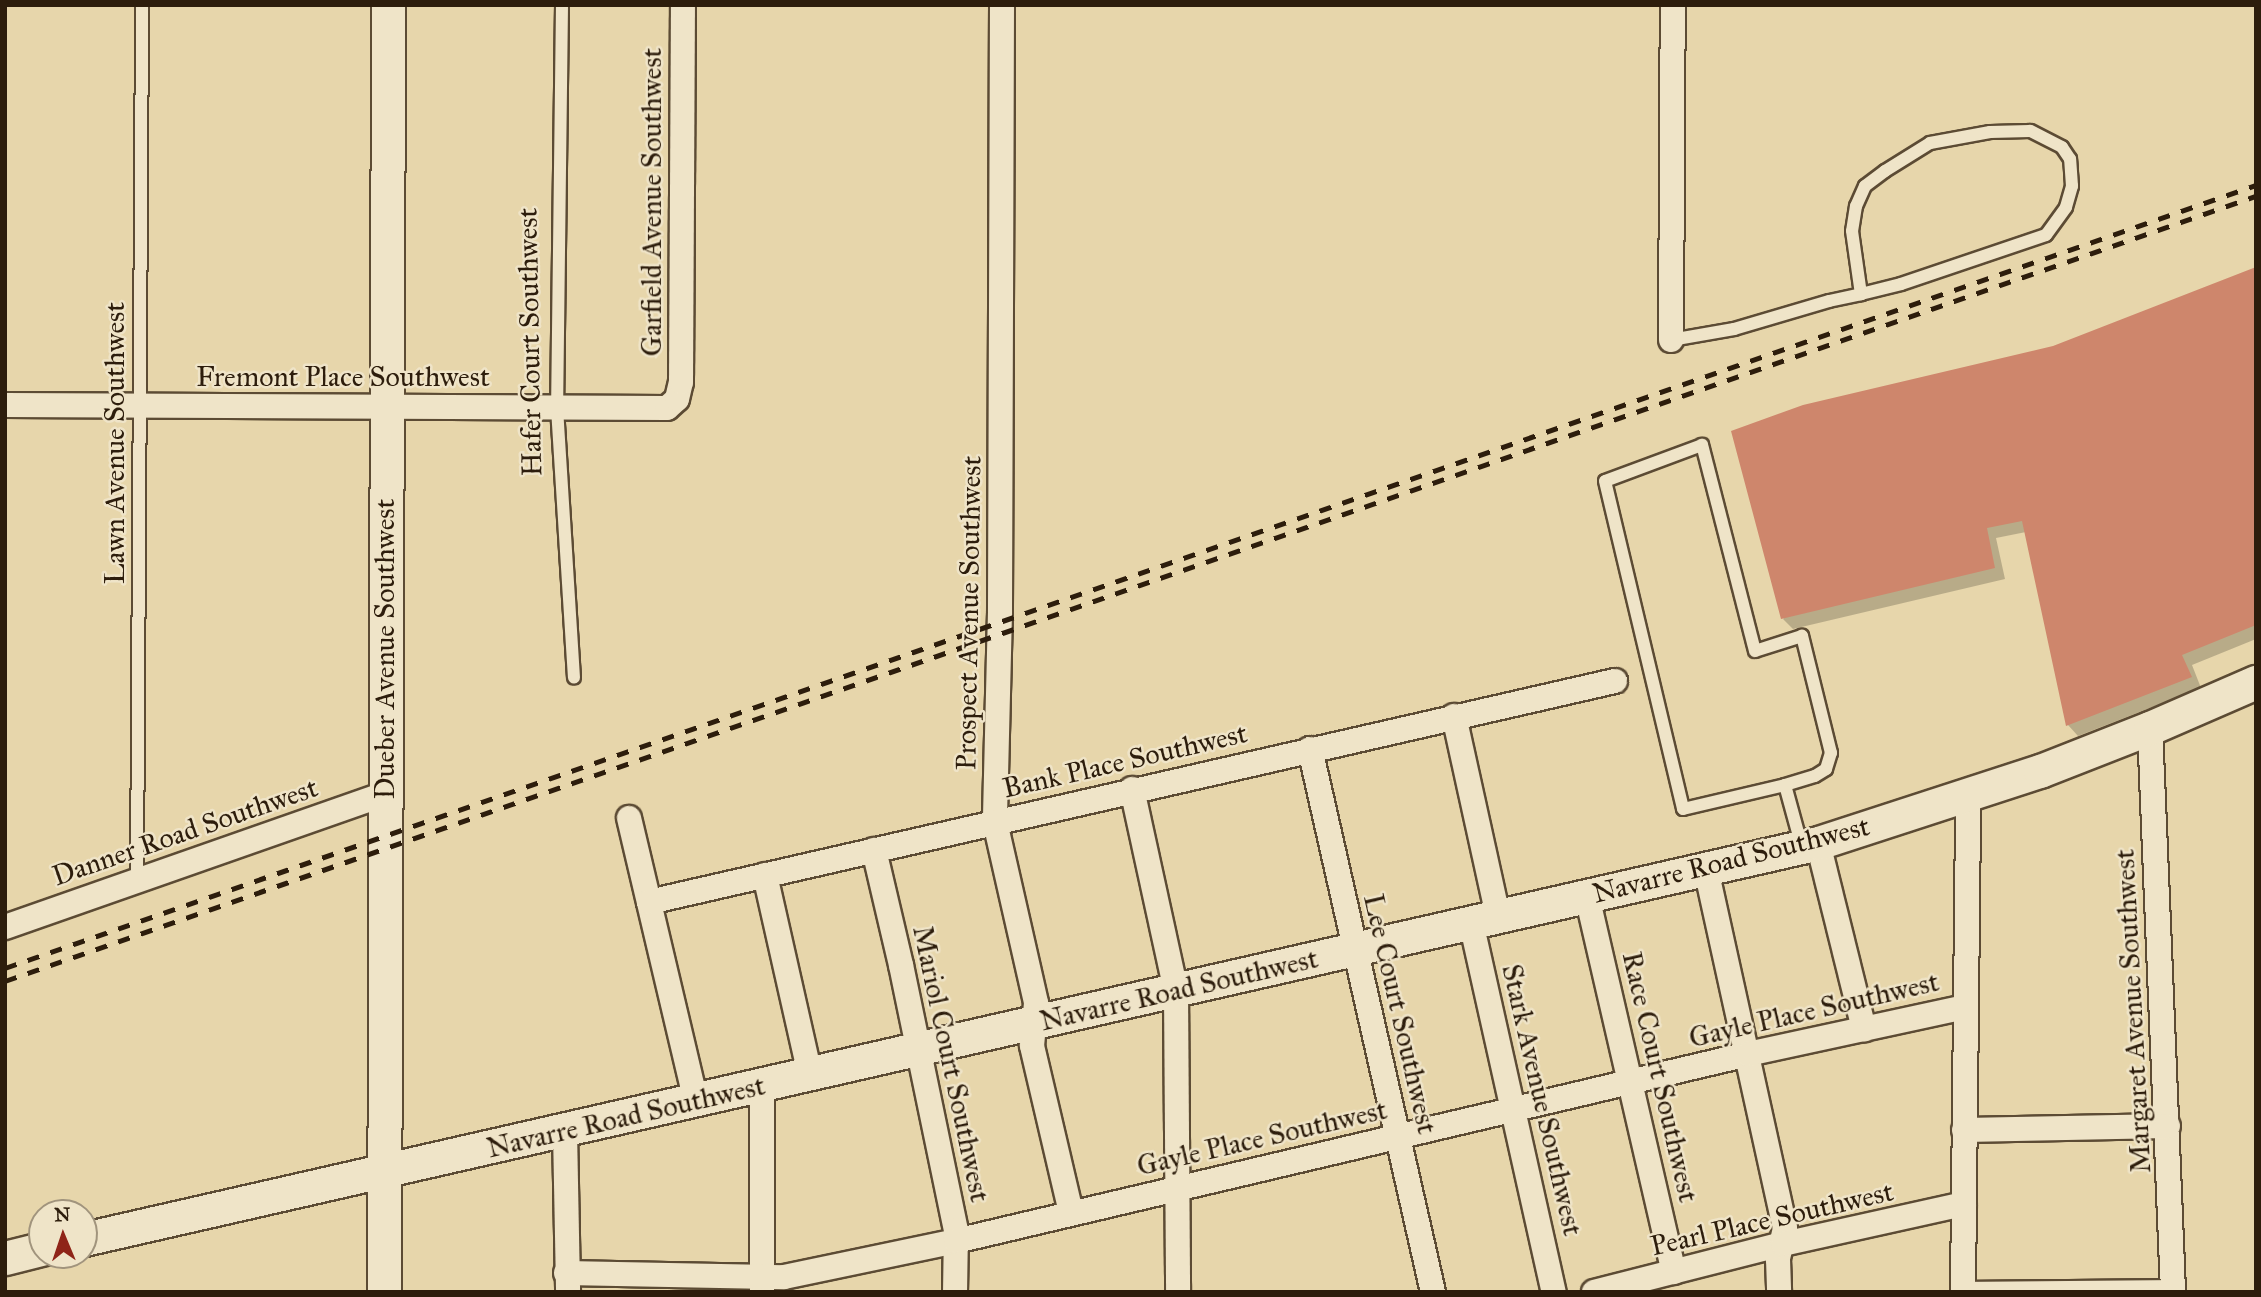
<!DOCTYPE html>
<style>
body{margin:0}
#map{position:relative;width:2261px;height:1297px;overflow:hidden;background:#e7d6ab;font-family:"IM FELL Great Primer",serif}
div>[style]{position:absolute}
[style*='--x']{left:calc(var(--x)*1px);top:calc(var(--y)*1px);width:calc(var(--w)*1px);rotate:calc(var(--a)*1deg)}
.shadow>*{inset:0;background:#0003}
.building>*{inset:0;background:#ce866c}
.roads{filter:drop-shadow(2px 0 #5c4b34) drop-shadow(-2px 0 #5c4b34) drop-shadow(0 2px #5c4b34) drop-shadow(0 -2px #5c4b34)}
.lane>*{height:12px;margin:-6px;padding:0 6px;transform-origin:6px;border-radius:6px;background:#efe4c8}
.street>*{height:24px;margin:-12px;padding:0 12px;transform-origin:12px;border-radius:12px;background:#efe4c8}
.secondary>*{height:33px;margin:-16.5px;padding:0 16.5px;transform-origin:16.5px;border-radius:16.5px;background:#efe4c8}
.rail>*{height:5px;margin-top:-2.5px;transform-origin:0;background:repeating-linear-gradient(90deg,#2d1d0c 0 12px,transparent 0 24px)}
span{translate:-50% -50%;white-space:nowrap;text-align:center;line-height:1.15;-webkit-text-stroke:5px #efe4c8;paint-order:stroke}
.street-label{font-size:28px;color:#2d1d0c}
.frame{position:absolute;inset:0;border:7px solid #2d1d0c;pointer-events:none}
.north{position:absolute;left:28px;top:1199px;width:70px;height:70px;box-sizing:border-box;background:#efe4c8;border:2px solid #a1947d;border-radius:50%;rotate:358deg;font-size:19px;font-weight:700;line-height:28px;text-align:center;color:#2d1d0c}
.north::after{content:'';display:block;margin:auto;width:24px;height:32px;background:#8f2418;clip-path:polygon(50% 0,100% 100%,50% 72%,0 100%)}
</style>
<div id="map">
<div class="shadow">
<i style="clip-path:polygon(2256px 269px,2256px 639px,2192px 665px,2201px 688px,2078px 736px,2068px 725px,2026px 532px,1996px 538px,2005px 579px,1793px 629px,1783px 619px,2053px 348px)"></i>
</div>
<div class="building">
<i style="clip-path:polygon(2256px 267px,2256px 625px,2182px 655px,2192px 677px,2066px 726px,2022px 521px,1987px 528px,1995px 568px,1781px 619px,1731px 431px,1803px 405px,2053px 346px)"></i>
</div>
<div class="roads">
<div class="lane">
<i style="--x:562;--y:5;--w:403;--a:90.7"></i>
<i style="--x:557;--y:408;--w:270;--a:86.4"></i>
<i style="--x:1671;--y:340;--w:64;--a:-9.9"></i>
<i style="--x:1734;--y:329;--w:99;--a:-16.4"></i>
<i style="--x:1829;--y:301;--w:33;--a:-12"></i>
<i style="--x:1861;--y:294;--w:41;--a:-14"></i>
<i style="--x:1901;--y:284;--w:153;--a:-18.7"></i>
<i style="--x:2046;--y:235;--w:34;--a:-54"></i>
<i style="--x:2066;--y:207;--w:22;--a:-74"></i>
<i style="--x:2072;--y:186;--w:27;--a:-94"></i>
<i style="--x:2070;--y:159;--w:14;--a:-124"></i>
<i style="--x:2062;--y:147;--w:36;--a:-153"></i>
<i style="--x:2030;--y:131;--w:40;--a:178.6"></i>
<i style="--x:1990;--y:132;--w:61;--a:169.6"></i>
<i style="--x:1930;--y:143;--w:53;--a:148.1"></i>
<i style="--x:1885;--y:171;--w:25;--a:143"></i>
<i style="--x:1865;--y:186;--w:22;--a:114"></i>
<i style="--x:1856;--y:206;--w:25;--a:99"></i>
<i style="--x:1852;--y:231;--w:64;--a:81.9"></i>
<i style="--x:1785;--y:785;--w:31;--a:-17"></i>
<i style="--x:1815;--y:776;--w:13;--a:-32"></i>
<i style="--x:1826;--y:769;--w:17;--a:-73"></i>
<i style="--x:1831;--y:753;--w:121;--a:-103.9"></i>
<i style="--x:1802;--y:636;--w:49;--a:162.3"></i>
<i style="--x:1755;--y:651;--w:213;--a:-104.4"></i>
<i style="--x:1702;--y:445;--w:103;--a:159.6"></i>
<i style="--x:1605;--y:481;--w:337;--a:76.6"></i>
<i style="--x:1683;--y:809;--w:105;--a:-13.2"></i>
<i style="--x:1785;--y:785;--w:64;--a:74.7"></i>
<i style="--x:137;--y:880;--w:875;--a:-89.67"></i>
<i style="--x:1963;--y:1288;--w:210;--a:-0.5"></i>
</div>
<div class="street">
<i style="--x:1002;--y:5;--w:607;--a:90.19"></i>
<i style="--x:1000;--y:612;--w:210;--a:91.4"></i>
<i style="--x:995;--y:822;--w:186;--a:77.2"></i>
<i style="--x:1036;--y:1003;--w:43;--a:95.3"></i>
<i style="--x:1032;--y:1046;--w:171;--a:76.8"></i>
<i style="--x:1671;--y:340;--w:335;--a:-89.7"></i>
<i style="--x:5;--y:405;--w:662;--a:0.26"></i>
<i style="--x:667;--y:408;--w:13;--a:-42"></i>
<i style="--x:677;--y:399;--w:17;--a:-77"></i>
<i style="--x:681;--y:382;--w:377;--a:-89.7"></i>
<i style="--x:1454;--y:716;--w:205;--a:77.6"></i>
<i style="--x:2150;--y:728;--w:564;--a:87.66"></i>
<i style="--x:1310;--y:749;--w:557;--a:77.24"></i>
<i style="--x:1132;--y:789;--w:207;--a:77.7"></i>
<i style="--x:1176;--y:991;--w:301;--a:89.6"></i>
<i style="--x:629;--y:818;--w:291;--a:76.7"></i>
<i style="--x:1818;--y:843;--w:192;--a:76.1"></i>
<i style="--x:874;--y:850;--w:118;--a:76.8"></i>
<i style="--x:901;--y:965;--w:271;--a:78.3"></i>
<i style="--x:956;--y:1230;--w:62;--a:90.9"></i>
<i style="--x:1706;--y:869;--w:368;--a:77.6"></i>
<i style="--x:1785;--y:1228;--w:32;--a:103"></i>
<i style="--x:1778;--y:1259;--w:33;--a:88"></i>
<i style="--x:765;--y:875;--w:205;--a:77.3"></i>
<i style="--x:1587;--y:896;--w:386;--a:77"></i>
<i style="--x:649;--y:902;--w:991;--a:-12.89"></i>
<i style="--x:1471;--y:922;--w:379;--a:77.4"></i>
<i style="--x:5;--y:927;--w:402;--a:-19.3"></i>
<i style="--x:762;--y:1086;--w:206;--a:90"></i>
<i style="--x:1964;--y:1130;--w:204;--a:-1.1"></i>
<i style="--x:565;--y:1131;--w:161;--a:88.9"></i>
<i style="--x:566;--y:1273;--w:218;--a:1.1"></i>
<i style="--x:784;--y:1277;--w:176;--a:-11.8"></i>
<i style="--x:956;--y:1241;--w:814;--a:-13.28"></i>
<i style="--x:1748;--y:1054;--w:222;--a:-12.2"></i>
<i style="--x:1594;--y:1292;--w:195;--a:-14.3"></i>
<i style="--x:1783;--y:1244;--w:185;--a:-12.5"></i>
<i style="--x:1963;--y:1292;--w:496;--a:-89.4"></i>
</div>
<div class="secondary">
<i style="--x:84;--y:1239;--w:1779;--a:-12.86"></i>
<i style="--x:1818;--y:843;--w:233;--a:-18"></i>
<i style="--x:2040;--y:771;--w:118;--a:-21.4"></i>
<i style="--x:2150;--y:728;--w:116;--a:-23.5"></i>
<i style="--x:5;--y:1258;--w:38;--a:-14"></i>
<i style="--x:384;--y:1292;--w:1287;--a:-89.82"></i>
</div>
</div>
<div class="rail">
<i style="--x:5;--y:968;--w:2383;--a:-19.18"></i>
<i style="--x:5;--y:981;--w:2384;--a:-19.23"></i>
</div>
<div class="street-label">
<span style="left:652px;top:202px;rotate:-90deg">Garfield Avenue Southwest</span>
<span style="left:530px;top:342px;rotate:-91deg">Hafer Court Southwest</span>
<span style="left:343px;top:377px">Fremont Place Southwest</span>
<span style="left:115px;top:443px;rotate:-90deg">Lawn Avenue Southwest</span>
<span style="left:969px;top:613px;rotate:-89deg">Prospect Avenue Southwest</span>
<span style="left:385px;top:649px;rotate:-90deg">Dueber Avenue Southwest</span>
<span style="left:1125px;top:761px;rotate:-13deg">Bank Place Southwest</span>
<span style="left:185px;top:832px;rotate:-19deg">Danner Road Southwest</span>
<span style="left:1731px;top:860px;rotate:-14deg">Navarre Road Southwest</span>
<span style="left:1179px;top:990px;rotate:-13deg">Navarre Road Southwest</span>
<span style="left:1814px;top:1010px;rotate:-13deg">Gayle Place Southwest</span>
<span style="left:2133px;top:1011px;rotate:-93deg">Margaret Avenue Southwest</span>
<span style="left:1400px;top:1014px;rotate:77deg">Lee Court Southwest</span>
<span style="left:951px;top:1064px;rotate:78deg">Mariol Court Southwest</span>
<span style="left:1660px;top:1077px;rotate:77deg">Race Court Southwest</span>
<span style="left:1542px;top:1100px;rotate:77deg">Stark Avenue Southwest</span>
<span style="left:626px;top:1117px;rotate:-13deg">Navarre Road Southwest</span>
<span style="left:1262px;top:1138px;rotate:-13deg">Gayle Place Southwest</span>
<span style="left:1772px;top:1219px;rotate:-13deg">Pearl Place Southwest</span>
</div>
<div class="frame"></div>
<div class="north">N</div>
</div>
